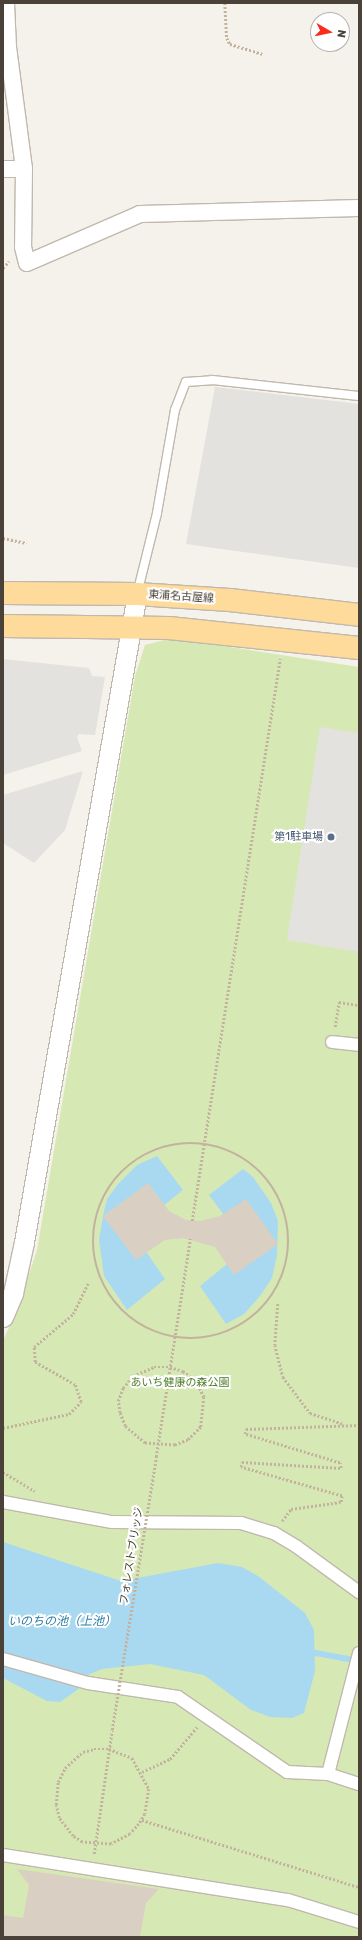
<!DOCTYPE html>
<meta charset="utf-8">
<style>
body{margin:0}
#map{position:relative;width:362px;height:1940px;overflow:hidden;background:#f5f1eb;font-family:Rubik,"Noto Sans JP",sans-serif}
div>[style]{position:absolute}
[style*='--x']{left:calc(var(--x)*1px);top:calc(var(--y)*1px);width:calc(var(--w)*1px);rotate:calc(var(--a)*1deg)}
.green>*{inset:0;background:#d6e9b4}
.parking>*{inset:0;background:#e4e2df}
.water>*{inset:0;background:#a8d9f1}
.stream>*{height:6px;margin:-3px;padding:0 3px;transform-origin:3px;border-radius:3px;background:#a8d9f1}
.building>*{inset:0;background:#dacfc3}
.path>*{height:2.5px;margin-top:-1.25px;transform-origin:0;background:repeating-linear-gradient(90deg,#c3b39e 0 2px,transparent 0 4px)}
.path>.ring{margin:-1.25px;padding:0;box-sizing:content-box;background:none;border:2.5px solid #c3b39e;border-radius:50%}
.roads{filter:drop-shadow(1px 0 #c1b8ad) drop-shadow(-1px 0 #c1b8ad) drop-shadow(0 1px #c1b8ad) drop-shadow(0 -1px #c1b8ad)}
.service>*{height:8px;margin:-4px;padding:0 4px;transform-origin:4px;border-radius:4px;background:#fff}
.pedestrian>*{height:12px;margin:-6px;padding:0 6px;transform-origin:6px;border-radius:6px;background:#fff}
.minor>*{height:16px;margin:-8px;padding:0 8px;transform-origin:8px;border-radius:8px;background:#fff}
.tertiary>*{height:19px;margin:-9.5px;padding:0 9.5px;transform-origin:9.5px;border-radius:9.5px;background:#fff}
.primary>*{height:22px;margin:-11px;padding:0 11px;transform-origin:11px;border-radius:11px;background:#feda9b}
.path-bridge>*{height:2.5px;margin-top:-1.25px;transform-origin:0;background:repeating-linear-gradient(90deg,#c3b39e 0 2px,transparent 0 4px)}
.dots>*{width:11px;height:11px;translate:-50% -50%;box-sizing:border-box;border:2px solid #fff;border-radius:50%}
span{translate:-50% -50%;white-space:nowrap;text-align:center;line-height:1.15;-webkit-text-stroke:4px #fff;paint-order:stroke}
.street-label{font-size:11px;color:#4a4238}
.service-label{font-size:11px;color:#4e5e75}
.right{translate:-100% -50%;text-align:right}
.park-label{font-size:11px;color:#507d2a}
.water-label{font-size:12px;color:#2d7da6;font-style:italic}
.frame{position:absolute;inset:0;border:4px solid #4a4238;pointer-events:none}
.north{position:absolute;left:310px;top:12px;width:40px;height:40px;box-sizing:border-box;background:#fff;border:1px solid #b7b3af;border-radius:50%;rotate:99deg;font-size:11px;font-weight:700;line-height:16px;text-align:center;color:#4a4238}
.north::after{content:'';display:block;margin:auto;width:14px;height:18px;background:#f92c1e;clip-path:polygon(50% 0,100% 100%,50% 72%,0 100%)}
</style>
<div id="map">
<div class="green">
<i style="clip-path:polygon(172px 638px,359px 667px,359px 1937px,3px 1937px,3px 1341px,18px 1307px,37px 1250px,135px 676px,145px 645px)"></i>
</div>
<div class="parking">
<i style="clip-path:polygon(215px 387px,359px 404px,359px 568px,186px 544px)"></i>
<i style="clip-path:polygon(3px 659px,89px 668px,92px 676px,105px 677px,95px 735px,79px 734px,77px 737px,82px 751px,3px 775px)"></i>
<i style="clip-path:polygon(359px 724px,359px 952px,287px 940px,320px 727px,357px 733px)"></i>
<i style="clip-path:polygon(83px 771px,65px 830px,34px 863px,3px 843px,3px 795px)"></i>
</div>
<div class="water">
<i style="clip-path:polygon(157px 1156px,183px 1190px,132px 1231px,165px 1279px,127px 1310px,104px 1276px,99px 1240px,103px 1216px,107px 1199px,118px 1184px,137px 1165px)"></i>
<i style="clip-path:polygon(243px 1169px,253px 1177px,271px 1203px,278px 1221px,277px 1255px,272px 1278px,260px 1296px,244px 1314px,226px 1324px,200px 1286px,248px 1247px,209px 1195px)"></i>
<i style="clip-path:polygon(3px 1542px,121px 1581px,218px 1563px,242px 1567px,258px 1576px,305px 1613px,314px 1630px,315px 1671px,304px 1713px,292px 1718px,270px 1717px,251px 1710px,204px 1675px,150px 1664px,102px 1669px,90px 1674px,80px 1688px,60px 1702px,47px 1701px,3px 1678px)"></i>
</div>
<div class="stream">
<i style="--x:316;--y:1653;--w:43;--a:10.8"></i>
</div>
<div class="building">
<i style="clip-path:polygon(148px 1183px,169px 1211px,186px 1220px,200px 1221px,220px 1216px,246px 1199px,278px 1244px,234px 1275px,215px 1247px,183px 1238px,165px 1240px,136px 1260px,103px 1216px)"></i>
<i style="clip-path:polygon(17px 1869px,159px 1889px,146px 1903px,140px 1937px,3px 1937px,3px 1915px,23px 1918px,29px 1885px)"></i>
</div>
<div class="path">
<i style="--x:225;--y:3;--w:35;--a:87"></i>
<i style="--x:227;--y:38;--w:7;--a:63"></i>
<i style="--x:230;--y:44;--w:34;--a:17"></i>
<i style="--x:3;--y:268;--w:9;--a:-49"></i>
<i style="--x:3;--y:538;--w:24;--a:12"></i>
<i style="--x:335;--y:1027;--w:25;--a:-81"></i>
<i style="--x:339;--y:1002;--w:20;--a:9"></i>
<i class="ring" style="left:93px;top:1143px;width:193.5px;height:193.5px"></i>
<i style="--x:192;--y:1221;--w:569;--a:-81.1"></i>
<i style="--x:278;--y:1304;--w:41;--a:94.2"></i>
<i style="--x:275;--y:1345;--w:33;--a:76"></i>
<i style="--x:283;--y:1377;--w:45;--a:53.1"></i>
<i style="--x:310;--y:1413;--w:36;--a:18"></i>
<i style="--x:154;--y:1367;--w:16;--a:0"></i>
<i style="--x:170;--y:1367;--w:14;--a:17"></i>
<i style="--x:183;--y:1371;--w:16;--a:38"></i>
<i style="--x:196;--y:1381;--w:18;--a:63"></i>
<i style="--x:204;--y:1397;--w:30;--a:96"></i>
<i style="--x:201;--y:1427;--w:18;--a:135"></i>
<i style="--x:188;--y:1440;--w:14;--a:159"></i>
<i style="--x:175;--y:1445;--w:30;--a:-176"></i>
<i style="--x:145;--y:1443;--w:26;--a:-140"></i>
<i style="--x:125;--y:1426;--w:14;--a:-111"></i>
<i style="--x:120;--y:1413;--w:12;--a:-99"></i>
<i style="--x:118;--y:1401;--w:14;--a:-69"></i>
<i style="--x:123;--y:1388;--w:16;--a:-50"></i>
<i style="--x:133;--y:1376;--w:23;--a:-23"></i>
<i style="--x:3;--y:1428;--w:67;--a:-12"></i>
<i style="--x:69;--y:1414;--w:17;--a:-45"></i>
<i style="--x:81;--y:1402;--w:18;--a:-109"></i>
<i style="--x:75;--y:1385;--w:46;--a:-150.1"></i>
<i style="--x:35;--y:1362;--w:15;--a:-94"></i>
<i style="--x:34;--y:1347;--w:51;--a:-40.2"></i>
<i style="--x:73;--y:1314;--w:34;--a:-64"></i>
<i style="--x:156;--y:1457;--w:221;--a:-81.1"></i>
<i style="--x:3;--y:1472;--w:37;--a:31"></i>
<i style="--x:282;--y:1521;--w:15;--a:-53"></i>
<i style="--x:291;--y:1509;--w:50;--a:-8"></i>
<i style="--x:341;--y:1502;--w:6;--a:-81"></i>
<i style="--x:342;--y:1496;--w:105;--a:-164"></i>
<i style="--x:241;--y:1467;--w:5;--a:-79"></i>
<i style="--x:242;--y:1462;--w:99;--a:3.5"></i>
<i style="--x:341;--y:1468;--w:5;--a:-101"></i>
<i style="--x:340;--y:1463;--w:99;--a:-163"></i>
<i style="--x:245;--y:1434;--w:5;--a:-79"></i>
<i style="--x:246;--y:1429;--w:113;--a:-2"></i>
<i style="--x:94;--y:1749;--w:15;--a:0"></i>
<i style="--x:109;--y:1749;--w:25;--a:21"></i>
<i style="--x:132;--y:1758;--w:35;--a:61"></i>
<i style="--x:149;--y:1789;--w:25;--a:99"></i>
<i style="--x:145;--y:1814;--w:12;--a:121"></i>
<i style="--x:139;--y:1824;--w:13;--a:132"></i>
<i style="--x:130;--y:1834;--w:21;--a:152"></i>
<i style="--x:111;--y:1844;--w:29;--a:-176"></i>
<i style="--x:82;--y:1842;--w:11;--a:-146"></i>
<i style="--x:73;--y:1836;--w:23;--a:-128"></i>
<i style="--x:59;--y:1818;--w:13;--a:-103"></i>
<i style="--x:56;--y:1805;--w:23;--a:-85"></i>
<i style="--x:58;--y:1782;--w:16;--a:-63"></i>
<i style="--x:65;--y:1768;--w:24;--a:-42"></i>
<i style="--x:83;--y:1752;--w:11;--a:-15"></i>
<i style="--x:142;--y:1772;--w:31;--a:-25"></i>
<i style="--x:170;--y:1759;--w:42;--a:-49.8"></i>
<i style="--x:142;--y:1820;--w:227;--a:17.2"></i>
<i style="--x:94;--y:1854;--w:125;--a:-81.7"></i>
</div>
<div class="roads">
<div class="service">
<i style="--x:137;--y:594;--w:83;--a:-76.1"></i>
<i style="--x:157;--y:513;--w:105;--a:-80.1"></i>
<i style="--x:175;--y:410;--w:30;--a:-69"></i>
<i style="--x:186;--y:382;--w:26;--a:-4"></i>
<i style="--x:212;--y:380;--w:148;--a:6.2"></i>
</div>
<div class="pedestrian">
<i style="--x:332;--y:1042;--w:27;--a:6"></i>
<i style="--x:3;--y:1502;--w:111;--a:10.4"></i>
<i style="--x:112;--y:1522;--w:129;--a:0.4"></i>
<i style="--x:241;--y:1523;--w:34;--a:17"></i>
<i style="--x:274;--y:1533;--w:27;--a:31"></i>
<i style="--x:297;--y:1547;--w:77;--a:36"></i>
<i style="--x:3;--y:1659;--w:88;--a:15.8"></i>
<i style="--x:88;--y:1683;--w:91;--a:8.8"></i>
<i style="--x:178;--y:1697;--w:132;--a:34.5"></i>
<i style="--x:287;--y:1772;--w:41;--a:2.8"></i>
<i style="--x:328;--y:1774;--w:33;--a:18"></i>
<i style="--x:328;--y:1774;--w:125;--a:-75.6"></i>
<i style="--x:3;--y:1855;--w:289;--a:9"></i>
<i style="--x:288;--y:1900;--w:74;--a:17.2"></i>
</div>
<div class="minor">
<i style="--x:6;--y:3;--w:44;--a:87.4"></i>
<i style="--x:8;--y:47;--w:123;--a:82.5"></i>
<i style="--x:24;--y:169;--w:78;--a:90.7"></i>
<i style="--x:23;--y:247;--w:16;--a:76"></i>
<i style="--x:27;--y:263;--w:123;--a:-23.4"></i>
<i style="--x:140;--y:214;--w:219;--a:-1.6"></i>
<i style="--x:3;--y:169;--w:21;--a:0"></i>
</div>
<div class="tertiary">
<i style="--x:3;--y:1317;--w:26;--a:-67"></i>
<i style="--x:13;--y:1293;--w:52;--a:-77.8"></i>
<i style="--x:24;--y:1242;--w:658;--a:-80.11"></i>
</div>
<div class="primary">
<i style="--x:3;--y:593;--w:134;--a:0.4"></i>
<i style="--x:137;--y:594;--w:93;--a:3.7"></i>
<i style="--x:230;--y:600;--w:130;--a:6.6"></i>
<i style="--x:3;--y:626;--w:166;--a:0.7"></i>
<i style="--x:169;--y:628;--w:191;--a:6"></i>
</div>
</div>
<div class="path-bridge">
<i style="--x:112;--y:1730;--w:277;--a:-80.8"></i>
</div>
<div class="dots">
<i style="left:331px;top:837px;background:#5c6f8a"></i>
</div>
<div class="street-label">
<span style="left:181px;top:597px;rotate:4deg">東浦名古屋線</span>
<span style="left:132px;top:1556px;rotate:-81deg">フォレストブリッジ</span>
</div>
<div class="service-label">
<span class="right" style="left:323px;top:837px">第1駐車場</span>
</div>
<div class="park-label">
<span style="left:180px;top:1383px">あいち健康の森公園</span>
</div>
<div class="water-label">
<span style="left:62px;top:1622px">いのちの池（上池）</span>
</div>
<div class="frame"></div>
<div class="north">N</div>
</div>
